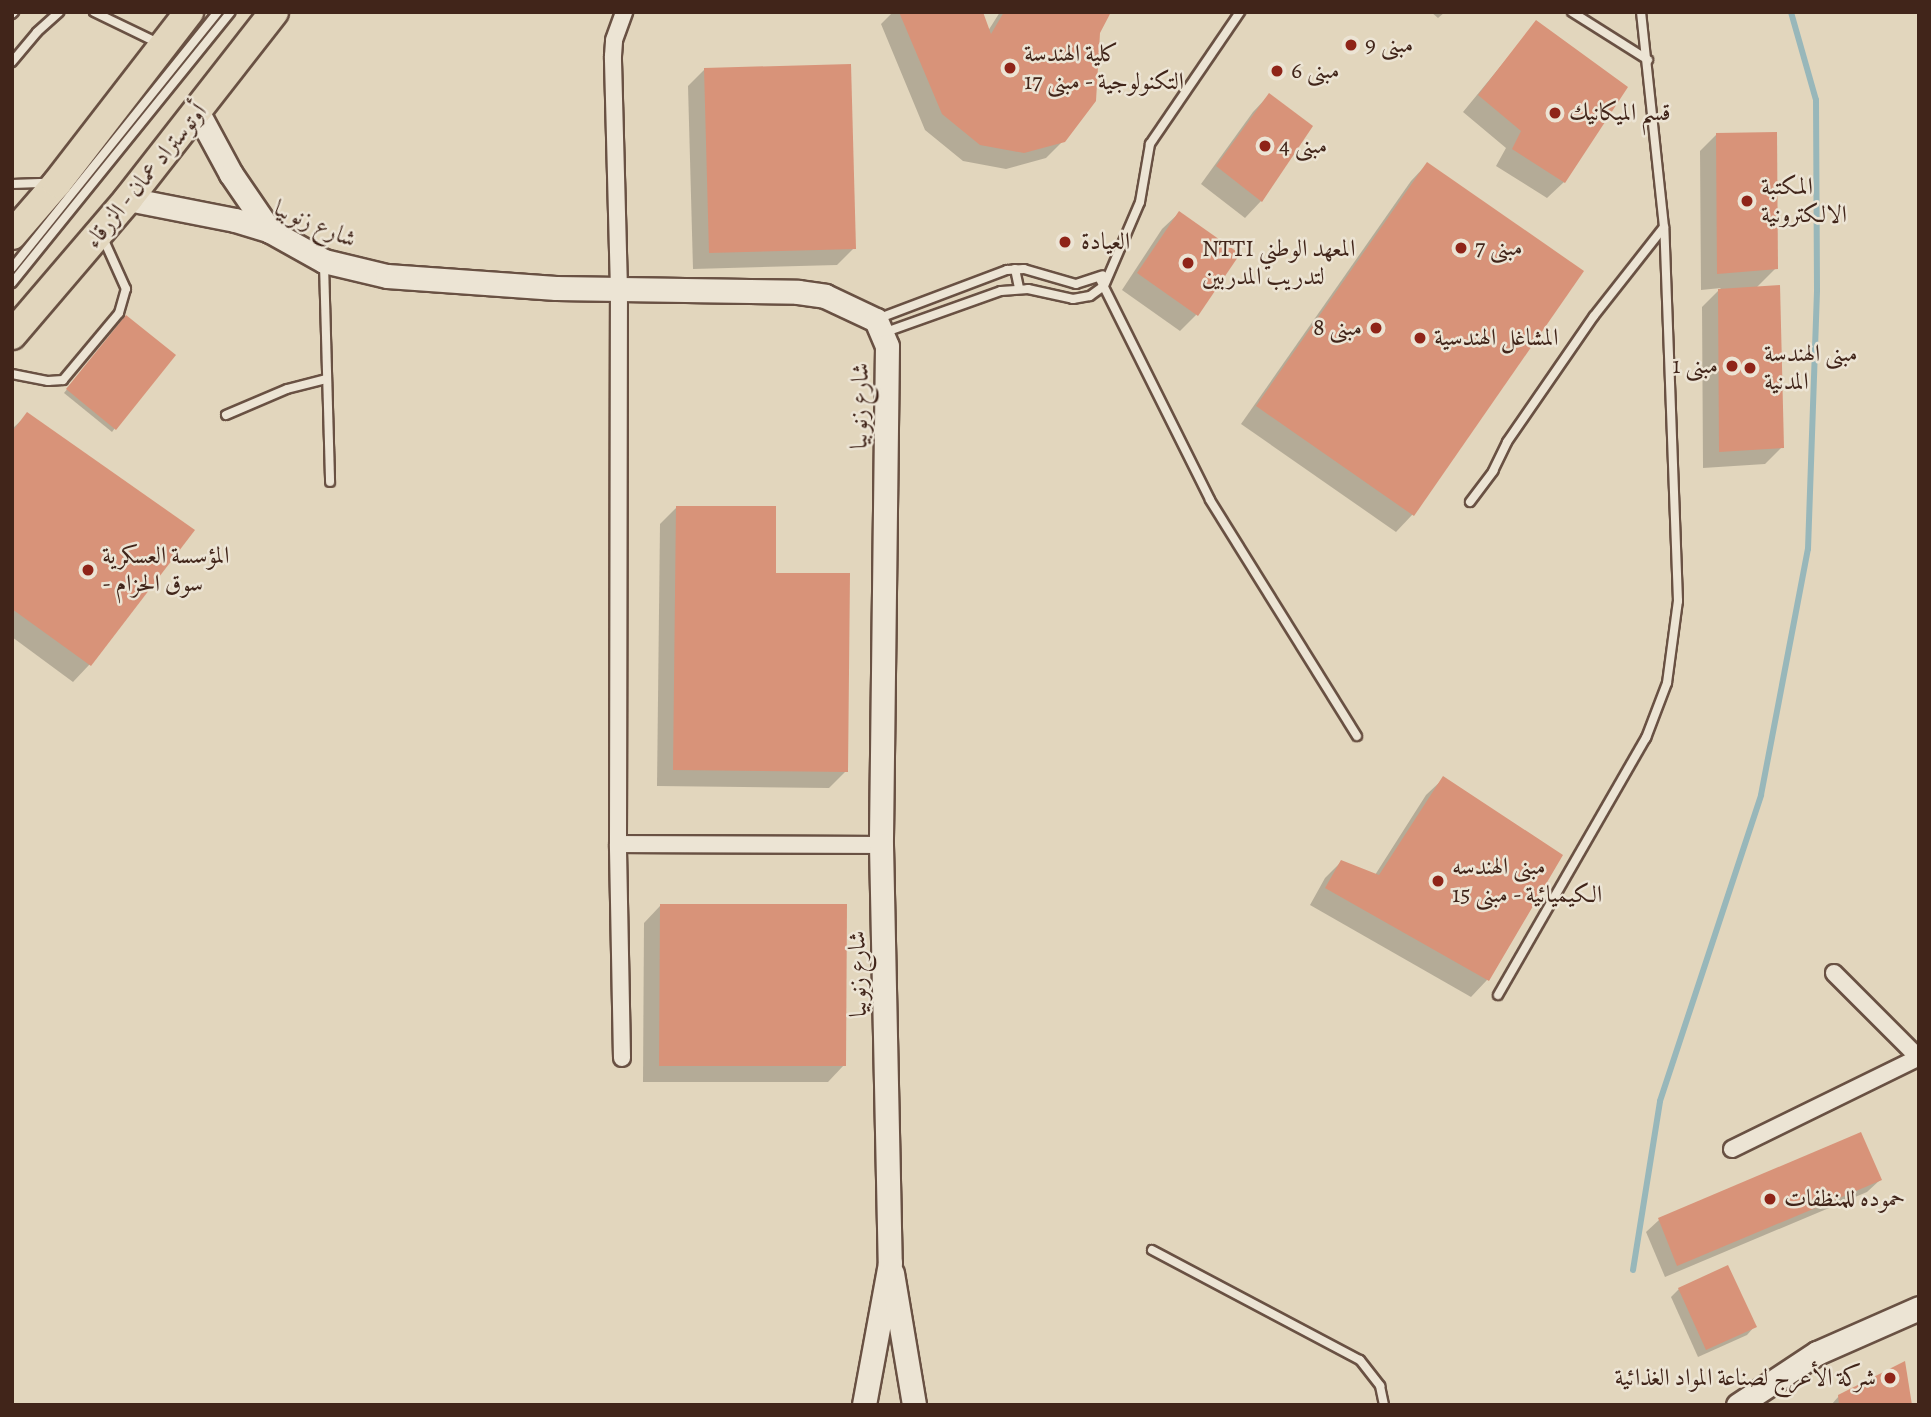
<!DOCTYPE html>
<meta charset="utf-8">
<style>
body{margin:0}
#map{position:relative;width:1931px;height:1417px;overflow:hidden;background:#e2d6bd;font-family:Alegreya,Amiri,serif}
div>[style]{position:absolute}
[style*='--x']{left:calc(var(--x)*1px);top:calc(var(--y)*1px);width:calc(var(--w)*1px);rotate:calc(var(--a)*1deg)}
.shadow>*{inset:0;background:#0003}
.stream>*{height:6px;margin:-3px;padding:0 3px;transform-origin:3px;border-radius:3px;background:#98b7ba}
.building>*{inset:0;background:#d89379}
.roads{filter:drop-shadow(2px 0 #695143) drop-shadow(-2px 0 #695143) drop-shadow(0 2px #695143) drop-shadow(0 -2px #695143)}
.lane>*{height:8px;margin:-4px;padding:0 4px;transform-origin:4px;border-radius:4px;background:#ece4d4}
.street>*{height:16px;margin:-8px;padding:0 8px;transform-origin:8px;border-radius:8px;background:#ece4d4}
.secondary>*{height:23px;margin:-11.5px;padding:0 11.5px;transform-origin:11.5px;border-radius:11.5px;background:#ece4d4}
.highway>*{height:28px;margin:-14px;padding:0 14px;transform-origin:14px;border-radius:14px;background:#e2d6bd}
.dots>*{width:19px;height:19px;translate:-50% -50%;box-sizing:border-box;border:4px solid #ece4d4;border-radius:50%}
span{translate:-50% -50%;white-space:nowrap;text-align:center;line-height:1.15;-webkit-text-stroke:5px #ece4d4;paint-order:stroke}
.poi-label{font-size:24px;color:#41251a}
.left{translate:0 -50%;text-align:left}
.right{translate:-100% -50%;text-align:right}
.street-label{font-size:24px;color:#41251a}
.frame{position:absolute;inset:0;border:14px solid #41251a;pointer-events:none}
</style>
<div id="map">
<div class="shadow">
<i style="clip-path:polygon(893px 12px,981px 12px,988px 31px,1000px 12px,1109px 12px,1098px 33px,1063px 141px,1046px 158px,1006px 169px,963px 161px,925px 130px,881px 24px)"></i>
<i style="clip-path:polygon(1431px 12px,1445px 12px,1438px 18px)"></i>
<i style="clip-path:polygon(1536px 23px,1564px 182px,1547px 198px,1496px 166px,1506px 148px,1463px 112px)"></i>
<i style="clip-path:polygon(705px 69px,854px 248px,837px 265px,693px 269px,688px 86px)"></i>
<i style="clip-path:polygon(1269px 95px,1261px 201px,1245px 218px,1201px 184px,1253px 112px)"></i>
<i style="clip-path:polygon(1717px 134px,1776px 268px,1756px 288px,1782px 447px,1765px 464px,1703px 468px,1702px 307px,1721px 288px,1701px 290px,1700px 151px)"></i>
<i style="clip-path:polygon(1427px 164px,1582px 271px,1412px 515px,1396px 532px,1241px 424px,1411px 181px)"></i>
<i style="clip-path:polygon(1179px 213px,1196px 315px,1180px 331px,1122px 290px,1162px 229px)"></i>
<i style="clip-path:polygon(123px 320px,115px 428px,112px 432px,64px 393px)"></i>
<i style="clip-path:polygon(28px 414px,192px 531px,89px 665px,73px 682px,12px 637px,12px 429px)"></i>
<i style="clip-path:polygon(676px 508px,774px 574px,846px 771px,829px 788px,657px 786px,660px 524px)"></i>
<i style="clip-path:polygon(1443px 779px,1487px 980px,1471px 997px,1310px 905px,1325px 878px,1341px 862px,1375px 875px,1426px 795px)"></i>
<i style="clip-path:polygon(660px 906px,844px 1065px,828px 1082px,643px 1082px,644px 923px)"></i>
<i style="clip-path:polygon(1860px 1134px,1880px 1180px,1867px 1192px,1665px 1277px,1646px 1232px,1659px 1220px)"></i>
<i style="clip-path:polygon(1679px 1289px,1754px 1327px,1747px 1335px,1698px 1357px,1671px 1297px)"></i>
<i style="clip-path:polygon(1839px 1396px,1911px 1405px,1831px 1405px)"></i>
</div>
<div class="stream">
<i style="--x:1633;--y:1270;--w:171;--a:-80.9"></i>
<i style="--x:1660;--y:1101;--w:322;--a:-71.7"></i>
<i style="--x:1761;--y:795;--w:250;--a:-79.2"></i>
<i style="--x:1808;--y:549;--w:259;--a:-88"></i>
<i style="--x:1817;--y:290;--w:190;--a:-90.3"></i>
<i style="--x:1816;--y:100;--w:91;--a:-105.9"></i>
</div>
<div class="building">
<i style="clip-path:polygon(899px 12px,983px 12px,991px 34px,1004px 12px,1111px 12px,1100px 33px,1096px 101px,1065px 142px,1024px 153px,980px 145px,942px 114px)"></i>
<i style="clip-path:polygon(1536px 20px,1628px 87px,1565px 183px,1512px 149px,1521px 131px,1478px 95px)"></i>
<i style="clip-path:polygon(851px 64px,856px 249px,709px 253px,704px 68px)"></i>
<i style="clip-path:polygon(1269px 93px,1313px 126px,1262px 202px,1216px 166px)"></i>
<i style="clip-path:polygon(1777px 132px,1778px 269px,1717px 274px,1716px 133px)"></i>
<i style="clip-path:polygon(1427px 162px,1584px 271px,1414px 516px,1256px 406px)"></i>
<i style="clip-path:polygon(1179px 211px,1240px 254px,1198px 316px,1137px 273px)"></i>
<i style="clip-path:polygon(1780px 285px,1784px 448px,1719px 452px,1718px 289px)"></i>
<i style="clip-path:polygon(126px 315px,176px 355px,116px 430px,66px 389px)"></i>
<i style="clip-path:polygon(27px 412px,195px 530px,91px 666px,12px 609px,12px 432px)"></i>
<i style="clip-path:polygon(676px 506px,776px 506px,776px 573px,850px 573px,848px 772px,673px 770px)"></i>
<i style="clip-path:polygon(1443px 776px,1563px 855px,1489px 981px,1325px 888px,1341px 860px,1379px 875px)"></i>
<i style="clip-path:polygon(660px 904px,847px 904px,846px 1066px,659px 1066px)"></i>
<i style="clip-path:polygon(1861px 1132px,1882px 1180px,1677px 1266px,1658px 1218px)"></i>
<i style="clip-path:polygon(1728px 1265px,1757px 1327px,1706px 1350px,1678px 1288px)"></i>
<i style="clip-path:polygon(1905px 1361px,1912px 1405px,1839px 1405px,1838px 1395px)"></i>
</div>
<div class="roads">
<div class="lane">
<i style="--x:94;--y:12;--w:71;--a:25.8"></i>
<i style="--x:1572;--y:12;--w:90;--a:32.3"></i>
<i style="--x:12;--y:14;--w:3;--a:-45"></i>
<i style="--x:12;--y:62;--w:39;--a:-50"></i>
<i style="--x:37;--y:32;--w:30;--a:-42"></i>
<i style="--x:12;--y:184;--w:35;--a:-2"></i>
<i style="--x:324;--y:264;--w:218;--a:88.4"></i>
<i style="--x:12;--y:268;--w:329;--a:-51.2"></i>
<i style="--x:1015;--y:269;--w:19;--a:78"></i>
<i style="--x:1099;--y:277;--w:249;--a:63.5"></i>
<i style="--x:1210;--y:500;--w:278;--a:58.1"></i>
<i style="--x:12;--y:283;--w:348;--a:-51.1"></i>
<i style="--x:877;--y:319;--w:139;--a:-20.7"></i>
<i style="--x:1007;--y:270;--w:17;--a:-3"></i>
<i style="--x:1024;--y:269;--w:54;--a:16.1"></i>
<i style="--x:1076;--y:284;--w:28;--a:-18"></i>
<i style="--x:883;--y:333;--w:125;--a:-19.6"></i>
<i style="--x:1001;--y:291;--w:27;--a:-4"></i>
<i style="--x:1028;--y:289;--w:46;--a:12.5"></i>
<i style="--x:1073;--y:299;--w:17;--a:-10"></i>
<i style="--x:1090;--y:296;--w:17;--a:-36"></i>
<i style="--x:1104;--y:286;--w:91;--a:-66.8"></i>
<i style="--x:1140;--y:202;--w:59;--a:-80.2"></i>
<i style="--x:1150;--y:144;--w:160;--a:-55.7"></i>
<i style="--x:12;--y:374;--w:37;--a:11"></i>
<i style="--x:48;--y:381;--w:15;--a:-4"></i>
<i style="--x:63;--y:380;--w:87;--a:-50.1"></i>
<i style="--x:119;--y:313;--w:25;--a:-74"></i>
<i style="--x:126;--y:289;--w:56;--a:-114.3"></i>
<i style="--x:226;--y:415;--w:66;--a:-23.1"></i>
<i style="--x:287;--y:389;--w:40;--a:-14.4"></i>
<i style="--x:1470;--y:502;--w:39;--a:-53"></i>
<i style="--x:1493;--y:471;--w:32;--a:-64"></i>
<i style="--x:1507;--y:442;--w:153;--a:-55.4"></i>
<i style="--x:1594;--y:316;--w:113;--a:-51.8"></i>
<i style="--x:1498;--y:995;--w:297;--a:-60.1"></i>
<i style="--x:1646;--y:738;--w:59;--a:-69.1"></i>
<i style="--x:1667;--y:683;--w:83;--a:-82.4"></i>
<i style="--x:1678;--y:601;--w:374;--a:-92.1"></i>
<i style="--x:1664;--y:227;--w:216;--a:-96.1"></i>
<i style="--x:1152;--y:1250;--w:235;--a:27.9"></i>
<i style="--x:1360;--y:1360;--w:33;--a:52"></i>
<i style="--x:1380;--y:1386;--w:19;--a:78"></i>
</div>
<div class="street">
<i style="--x:618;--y:844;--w:263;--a:0.2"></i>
<i style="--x:1834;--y:973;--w:120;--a:45"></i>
<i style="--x:622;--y:1058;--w:214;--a:-91.1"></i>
<i style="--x:618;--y:844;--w:554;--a:-89.9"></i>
<i style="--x:619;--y:290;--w:234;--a:-91.5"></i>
<i style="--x:613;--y:56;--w:16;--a:-86"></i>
<i style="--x:614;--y:40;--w:30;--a:-70"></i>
<i style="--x:1732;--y:1149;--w:207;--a:-26.1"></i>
</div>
<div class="secondary">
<i style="--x:198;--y:113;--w:69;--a:61.6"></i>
<i style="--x:231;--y:174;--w:69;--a:55.6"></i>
<i style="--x:128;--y:199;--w:109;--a:11.1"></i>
<i style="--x:235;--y:220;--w:37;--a:17"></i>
<i style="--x:270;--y:231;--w:62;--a:29.1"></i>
<i style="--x:324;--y:261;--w:65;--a:13.4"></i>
<i style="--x:387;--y:276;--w:169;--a:4.1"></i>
<i style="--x:556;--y:288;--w:242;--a:0.9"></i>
<i style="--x:798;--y:292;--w:27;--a:8"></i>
<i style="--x:825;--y:296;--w:56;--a:25.2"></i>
<i style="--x:876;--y:320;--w:28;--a:67"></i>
<i style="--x:887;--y:346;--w:499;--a:90.7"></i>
<i style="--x:881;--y:845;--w:418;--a:88.8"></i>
<i style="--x:890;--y:1263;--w:144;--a:100.4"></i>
<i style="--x:892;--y:1273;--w:134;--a:80.5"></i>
<i style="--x:1738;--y:1405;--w:95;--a:-33.4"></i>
<i style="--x:1817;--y:1353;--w:111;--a:-23.8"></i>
</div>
<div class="highway">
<i style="--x:12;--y:235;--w:69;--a:-49.1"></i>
<i style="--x:57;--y:183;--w:216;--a:-52.3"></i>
<i style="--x:12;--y:335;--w:179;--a:-49.5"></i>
<i style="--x:128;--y:199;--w:237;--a:-52"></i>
</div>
</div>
<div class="dots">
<i style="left:1351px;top:45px;background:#8f2418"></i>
<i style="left:1010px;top:68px;background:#8f2418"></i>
<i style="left:1277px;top:71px;background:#8f2418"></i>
<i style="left:1555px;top:113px;background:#8f2418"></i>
<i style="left:1265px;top:146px;background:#8f2418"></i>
<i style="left:1747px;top:201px;background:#8f2418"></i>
<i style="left:1065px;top:242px;background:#8f2418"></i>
<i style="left:1461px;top:248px;background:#8f2418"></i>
<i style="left:1188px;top:263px;background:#8f2418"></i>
<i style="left:1376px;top:328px;background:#8f2418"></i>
<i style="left:1420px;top:338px;background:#8f2418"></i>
<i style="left:1732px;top:366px;background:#8f2418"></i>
<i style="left:1750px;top:368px;background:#8f2418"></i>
<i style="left:88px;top:570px;background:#8f2418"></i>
<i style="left:1438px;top:881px;background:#8f2418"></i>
<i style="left:1770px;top:1199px;background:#8f2418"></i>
<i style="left:1890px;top:1378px;background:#8f2418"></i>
</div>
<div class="poi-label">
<span class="left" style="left:1365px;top:45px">مبنى 9</span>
<span class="left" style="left:1024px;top:68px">كلية الهندسة<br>التكنولوجية - مبنى 17</span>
<span class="left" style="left:1291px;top:71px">مبنى 6</span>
<span class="left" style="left:1569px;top:113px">قسم الميكانيك</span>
<span class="left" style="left:1279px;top:146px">مبنى 4</span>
<span class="left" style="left:1761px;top:201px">المكتبة<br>الالكترونية</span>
<span class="left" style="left:1081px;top:242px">العيادة</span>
<span class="left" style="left:1475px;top:248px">مبنى 7</span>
<span class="left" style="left:1202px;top:263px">NTTI المعهد الوطني<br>لتدريب المدربين</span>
<span class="right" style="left:1362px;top:328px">مبنى 8</span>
<span class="left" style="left:1434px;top:338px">المشاغل الهندسية</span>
<span class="left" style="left:1764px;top:368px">مبنى الهندسة<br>المدنية</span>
<span class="right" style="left:1718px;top:366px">مبنى 1</span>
<span class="left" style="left:102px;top:570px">المؤسسة العسكرية<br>- سوق الحزام</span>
<span class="left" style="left:1452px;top:881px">مبنى الهندسه<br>الكيميائية - مبنى 15</span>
<span class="left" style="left:1784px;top:1199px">حموده للمنظفات</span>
<span class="right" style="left:1876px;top:1378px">شركة الأعرج لصناعة المواد الغذائية</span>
</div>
<div class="street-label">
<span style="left:146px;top:176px;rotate:-51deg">أوتوستراد عمان - الزرقاء</span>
<span style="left:315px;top:224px;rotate:23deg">شارع زنوبيا</span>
<span style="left:860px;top:406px;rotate:-89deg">شارع زنوبيا</span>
<span style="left:858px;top:974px;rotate:-91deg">شارع زنوبيا</span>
</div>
<div class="frame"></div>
</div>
